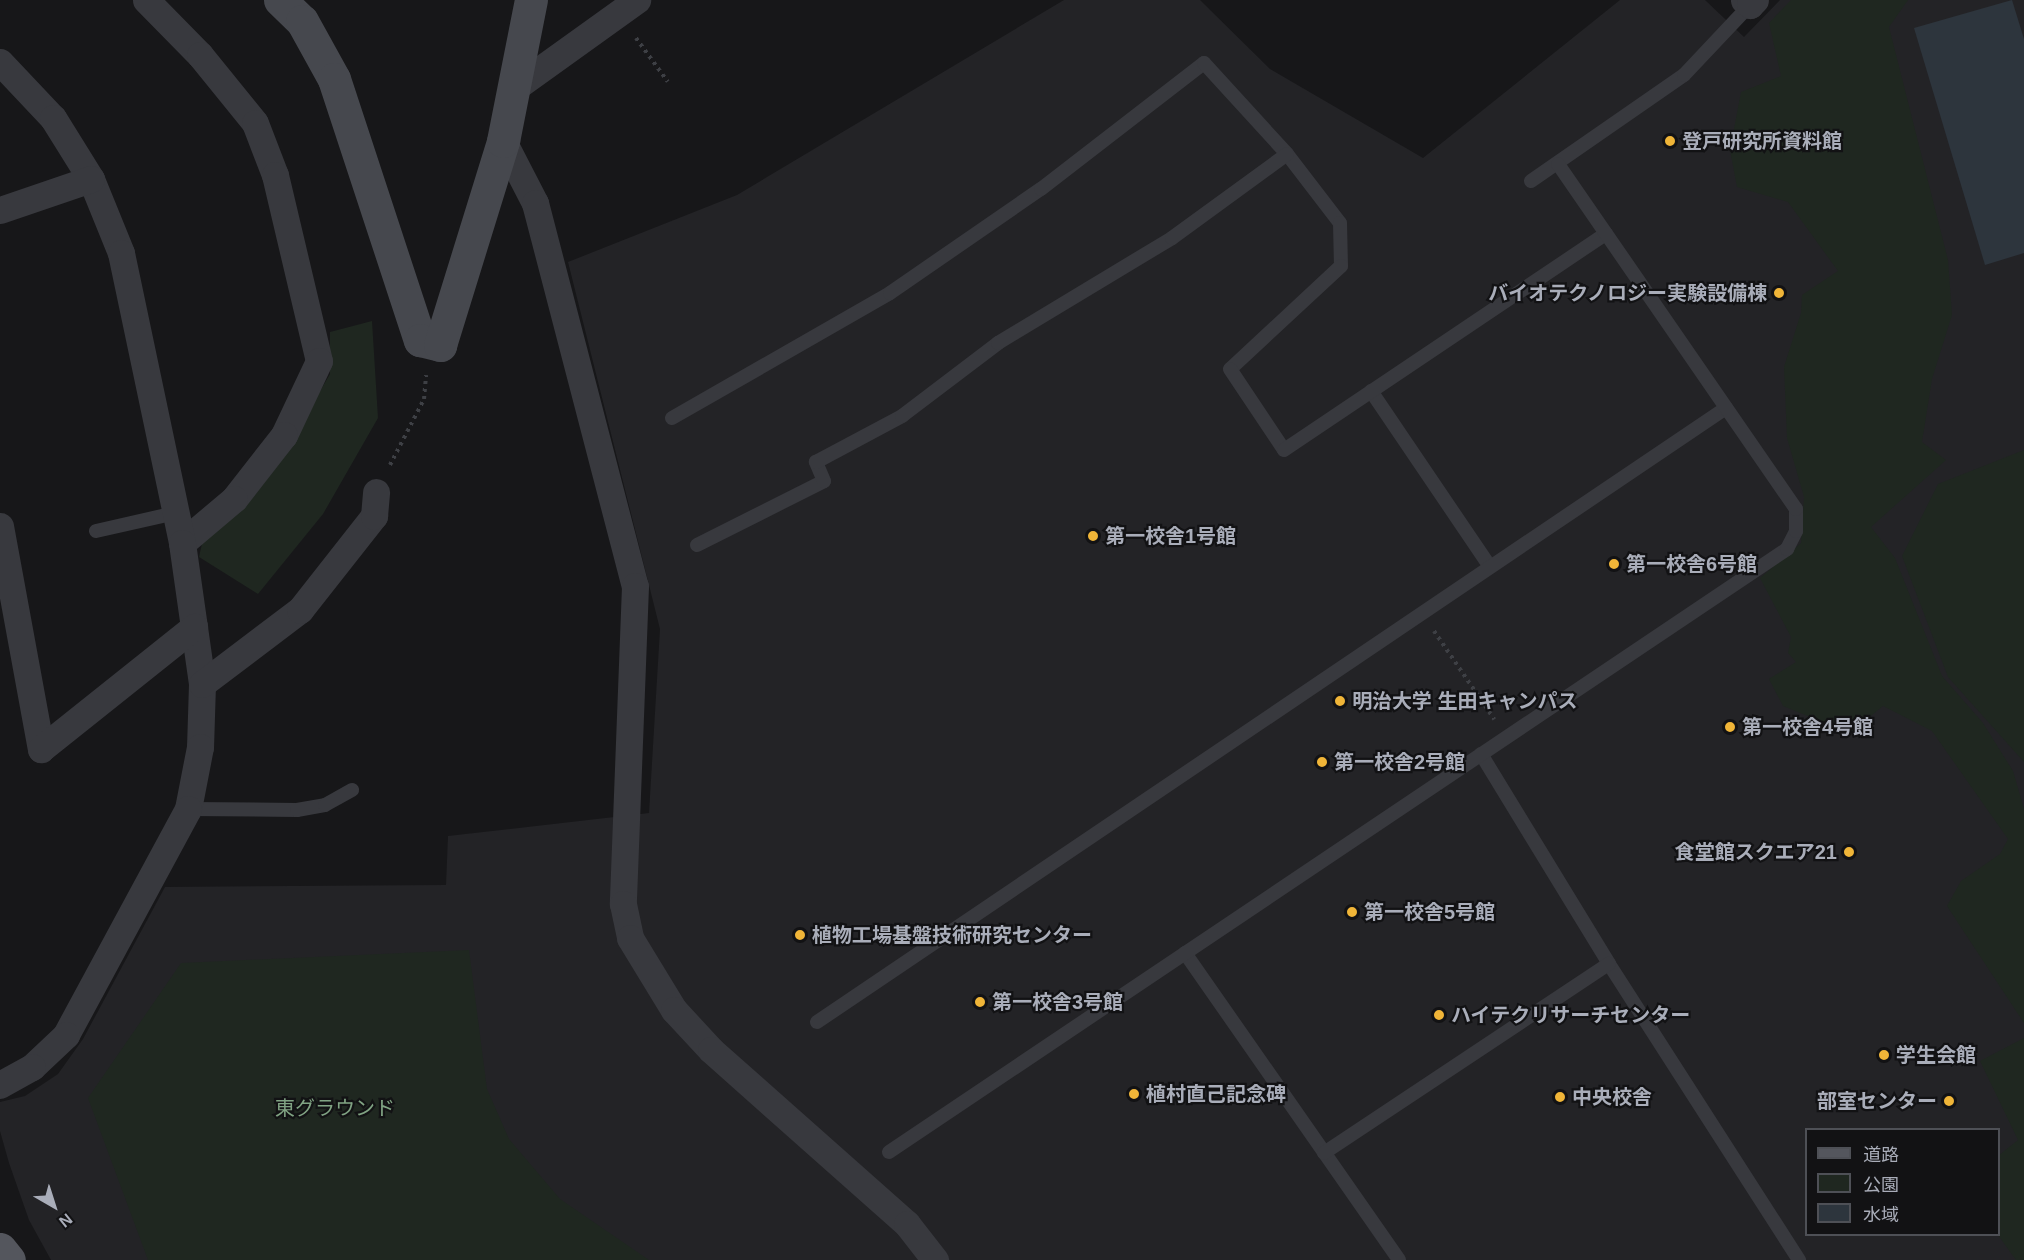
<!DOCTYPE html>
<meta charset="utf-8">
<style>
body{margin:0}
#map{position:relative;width:2024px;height:1260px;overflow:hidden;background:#171719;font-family:Helvetica,"Noto Sans JP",sans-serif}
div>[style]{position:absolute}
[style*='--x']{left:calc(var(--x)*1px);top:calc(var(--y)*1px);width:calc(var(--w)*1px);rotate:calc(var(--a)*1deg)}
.built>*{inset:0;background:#232326}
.green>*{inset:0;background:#1f2720}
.water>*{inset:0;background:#2d353d}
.path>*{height:4px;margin-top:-2px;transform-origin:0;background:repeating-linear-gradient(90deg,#3e4045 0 3px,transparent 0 7.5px)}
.lane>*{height:14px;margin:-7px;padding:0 7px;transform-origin:7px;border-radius:7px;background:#38393e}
.street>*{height:27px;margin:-13.5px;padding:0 13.5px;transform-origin:13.5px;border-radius:13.5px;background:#38393e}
.secondary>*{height:33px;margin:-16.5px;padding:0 16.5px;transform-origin:16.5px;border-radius:16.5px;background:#46484e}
.primary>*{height:33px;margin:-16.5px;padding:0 16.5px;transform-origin:16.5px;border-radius:16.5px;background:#54565d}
.dots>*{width:16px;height:16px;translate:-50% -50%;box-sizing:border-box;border:3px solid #121214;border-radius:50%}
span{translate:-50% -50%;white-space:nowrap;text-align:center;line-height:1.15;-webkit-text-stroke:4.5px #121214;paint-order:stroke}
.poi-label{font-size:20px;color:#a9adb9;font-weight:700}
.left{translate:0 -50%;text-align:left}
.right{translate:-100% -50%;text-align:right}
.park-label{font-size:20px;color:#80a383}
.legend{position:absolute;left:1805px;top:1128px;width:195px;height:108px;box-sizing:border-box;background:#121214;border:2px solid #4e5056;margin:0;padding:8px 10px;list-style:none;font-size:18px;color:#a9adb9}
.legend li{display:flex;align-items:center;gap:12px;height:30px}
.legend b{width:30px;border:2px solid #4e5056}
.north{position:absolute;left:24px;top:1176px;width:60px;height:60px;-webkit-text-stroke:4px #121214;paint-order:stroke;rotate:141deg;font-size:16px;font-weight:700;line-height:24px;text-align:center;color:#a9adb9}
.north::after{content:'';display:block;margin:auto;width:21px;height:27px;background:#a9adb9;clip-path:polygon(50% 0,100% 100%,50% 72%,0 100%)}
</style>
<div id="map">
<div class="built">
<i style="clip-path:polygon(evenodd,1064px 0,1200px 0,1270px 69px,1423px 158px,1620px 0,1705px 0,1744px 37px,1780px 0,2024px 0,2024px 1260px,51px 1260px,29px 1220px,9px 1163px,0 1131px,0 1102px,25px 1096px,58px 1074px,83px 1039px,165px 887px,446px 885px,448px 836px,649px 813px,660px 629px,568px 262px,737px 195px,1064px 0,1806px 1130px,1998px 1130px,1998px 1234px,1806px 1234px,1806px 1130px)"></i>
</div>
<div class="green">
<i style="clip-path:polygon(1791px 0,1908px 0,1889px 27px,1948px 260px,1952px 315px,1932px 379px,1922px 442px,1946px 460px,1871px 527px,1895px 558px,1942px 676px,1983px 723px,2013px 771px,2024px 809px,2024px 1023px,1947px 906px,1961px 881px,2000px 854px,2008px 839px,1932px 731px,1883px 706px,1850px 733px,1783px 706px,1769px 679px,1796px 662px,1788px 653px,1791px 637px,1760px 578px,1801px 543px,1804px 497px,1787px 438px,1784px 367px,1801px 313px,1802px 295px,1838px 271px,1788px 202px,1737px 187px,1730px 150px,1741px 92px,1781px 76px,1769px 23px)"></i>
<i style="clip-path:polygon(372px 321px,378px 418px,323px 514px,258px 594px,199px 557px,203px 539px,276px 467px,330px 374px,330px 332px)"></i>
<i style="clip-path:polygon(2024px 450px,2024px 762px,1948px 677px,1902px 556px,1938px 484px)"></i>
<i style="clip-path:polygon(469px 950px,487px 1089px,509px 1139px,560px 1199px,649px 1260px,148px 1260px,88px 1098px,181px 963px)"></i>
<i style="clip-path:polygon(2024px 1038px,2024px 1260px,2016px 1260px,1998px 1235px,1998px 1156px,2018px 1140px,1980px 1061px)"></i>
</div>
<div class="water">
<i style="clip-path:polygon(2012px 0,2024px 39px,2024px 253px,1985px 265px,1914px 28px)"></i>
</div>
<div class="path">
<i style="--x:636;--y:38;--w:54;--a:54"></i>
<i style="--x:390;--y:465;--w:74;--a:-62.7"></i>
<i style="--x:424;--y:399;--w:24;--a:-85"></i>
<i style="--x:1434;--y:631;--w:107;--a:55.7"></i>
</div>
<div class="lane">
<i style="--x:1531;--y:181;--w:186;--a:-34.7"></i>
<i style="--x:1684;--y:75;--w:96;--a:-46.7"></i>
<i style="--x:1371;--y:391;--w:212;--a:55.9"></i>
<i style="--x:672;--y:418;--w:251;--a:-29.8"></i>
<i style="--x:890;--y:293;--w:183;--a:-34.6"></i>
<i style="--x:1041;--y:189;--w:206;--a:-37.7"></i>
<i style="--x:1204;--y:63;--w:123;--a:47.6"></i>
<i style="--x:1287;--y:154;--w:87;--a:52.5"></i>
<i style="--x:1340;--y:223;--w:43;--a:88.7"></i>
<i style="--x:1341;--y:266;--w:151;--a:137.1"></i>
<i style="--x:1230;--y:369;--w:97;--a:56.3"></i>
<i style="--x:1284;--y:450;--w:388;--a:-33.9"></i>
<i style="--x:96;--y:531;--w:81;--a:-12.8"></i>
<i style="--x:697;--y:545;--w:142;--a:-26.7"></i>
<i style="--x:824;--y:481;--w:21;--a:-113"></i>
<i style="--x:816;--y:462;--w:98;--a:-28.1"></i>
<i style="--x:902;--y:416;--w:121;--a:-37.2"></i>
<i style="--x:998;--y:343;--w:203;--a:-31.1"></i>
<i style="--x:1172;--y:238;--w:142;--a:-36.1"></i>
<i style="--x:1481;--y:754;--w:246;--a:58.6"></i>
<i style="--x:1609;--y:964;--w:352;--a:57.3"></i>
<i style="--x:188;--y:809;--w:109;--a:0.5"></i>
<i style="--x:297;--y:810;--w:28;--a:-10"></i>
<i style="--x:325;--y:805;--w:31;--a:-29"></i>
<i style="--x:1185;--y:953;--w:374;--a:55.1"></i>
<i style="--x:817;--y:1022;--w:1097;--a:-34.04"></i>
<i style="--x:889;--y:1152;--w:1082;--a:-33.88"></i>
<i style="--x:1787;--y:549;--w:20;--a:-63"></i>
<i style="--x:1796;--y:531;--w:22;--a:-90"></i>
<i style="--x:1796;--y:509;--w:419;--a:-124.6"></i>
<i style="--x:1324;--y:1153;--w:342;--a:-33.6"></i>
</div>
<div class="street">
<i style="--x:146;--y:0;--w:77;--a:45.5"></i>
<i style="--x:200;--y:55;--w:87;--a:51"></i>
<i style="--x:255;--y:123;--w:56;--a:69"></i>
<i style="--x:275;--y:175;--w:191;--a:76.7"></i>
<i style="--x:319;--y:361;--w:82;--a:115.3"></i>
<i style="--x:284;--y:435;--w:81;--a:128"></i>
<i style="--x:234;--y:499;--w:68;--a:139.8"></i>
<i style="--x:1744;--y:0;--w:8;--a:40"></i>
<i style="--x:1750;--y:5;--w:7;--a:-45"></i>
<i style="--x:0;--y:62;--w:77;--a:46.6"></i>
<i style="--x:53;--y:118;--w:72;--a:58.1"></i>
<i style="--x:91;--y:179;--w:80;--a:67.9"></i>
<i style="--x:121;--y:253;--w:296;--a:78.1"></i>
<i style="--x:182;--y:543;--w:142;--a:81.9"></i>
<i style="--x:202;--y:684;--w:63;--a:91.8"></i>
<i style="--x:200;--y:747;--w:63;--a:101"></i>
<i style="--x:188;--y:809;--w:257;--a:118.4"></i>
<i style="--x:66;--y:1035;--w:47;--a:136.7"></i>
<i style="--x:32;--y:1067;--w:37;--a:151"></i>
<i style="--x:513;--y:89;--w:153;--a:-35.7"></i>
<i style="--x:503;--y:141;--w:70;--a:62.7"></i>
<i style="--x:535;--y:203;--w:396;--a:75.4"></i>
<i style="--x:635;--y:586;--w:318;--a:92.2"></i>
<i style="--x:623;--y:904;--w:35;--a:78"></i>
<i style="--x:630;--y:938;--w:84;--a:58.6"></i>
<i style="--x:674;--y:1010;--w:54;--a:47.2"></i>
<i style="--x:711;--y:1050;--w:262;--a:41.6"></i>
<i style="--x:907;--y:1224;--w:46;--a:52.1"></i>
<i style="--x:0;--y:210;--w:96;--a:-18.8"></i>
<i style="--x:0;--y:526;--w:227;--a:79.6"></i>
<i style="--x:41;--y:749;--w:196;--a:-38.6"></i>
<i style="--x:202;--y:684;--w:123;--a:-37.1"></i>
<i style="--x:300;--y:610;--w:120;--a:-51.8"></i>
<i style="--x:374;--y:516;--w:24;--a:-85"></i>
</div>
<div class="secondary">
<i style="--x:280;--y:0;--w:30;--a:44"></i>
<i style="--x:302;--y:21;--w:66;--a:61.1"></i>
<i style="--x:334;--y:79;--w:275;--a:71.8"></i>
<i style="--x:420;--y:340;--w:21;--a:14"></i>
<i style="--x:440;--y:345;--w:214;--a:-72.8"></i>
<i style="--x:503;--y:141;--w:144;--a:-78.8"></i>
</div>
<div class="primary">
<i style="--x:0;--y:1249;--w:14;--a:51"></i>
</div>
<div class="dots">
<i style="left:1670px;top:141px;background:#f0b538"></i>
<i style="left:1779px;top:293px;background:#f0b538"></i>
<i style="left:1093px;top:536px;background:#f0b538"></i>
<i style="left:1614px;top:564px;background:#f0b538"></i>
<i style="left:1340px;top:701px;background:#f0b538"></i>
<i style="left:1730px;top:727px;background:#f0b538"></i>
<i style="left:1322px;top:762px;background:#f0b538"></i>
<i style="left:1849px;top:852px;background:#f0b538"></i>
<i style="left:1352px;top:912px;background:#f0b538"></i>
<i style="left:800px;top:935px;background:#f0b538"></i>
<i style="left:980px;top:1002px;background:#f0b538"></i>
<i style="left:1439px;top:1015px;background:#f0b538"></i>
<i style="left:1884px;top:1055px;background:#f0b538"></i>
<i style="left:1134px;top:1094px;background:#f0b538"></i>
<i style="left:1560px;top:1097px;background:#f0b538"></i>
<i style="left:1949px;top:1101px;background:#f0b538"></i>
</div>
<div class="poi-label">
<span class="left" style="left:1682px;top:141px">登戸研究所資料館</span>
<span class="right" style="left:1767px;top:293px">バイオテクノロジー実験設備棟</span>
<span class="left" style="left:1105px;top:536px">第一校舎1号館</span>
<span class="left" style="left:1626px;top:564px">第一校舎6号館</span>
<span class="left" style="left:1352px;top:701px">明治大学 生田キャンパス</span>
<span class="left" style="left:1742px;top:727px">第一校舎4号館</span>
<span class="left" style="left:1334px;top:762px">第一校舎2号館</span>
<span class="right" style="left:1837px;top:852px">食堂館スクエア21</span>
<span class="left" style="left:1364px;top:912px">第一校舎5号館</span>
<span class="left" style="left:812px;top:935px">植物工場基盤技術研究センター</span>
<span class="left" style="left:992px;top:1002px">第一校舎3号館</span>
<span class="left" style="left:1451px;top:1015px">ハイテクリサーチセンター</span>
<span class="left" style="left:1896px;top:1055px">学生会館</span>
<span class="left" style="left:1146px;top:1094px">植村直己記念碑</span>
<span class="left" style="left:1572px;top:1097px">中央校舎</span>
<span class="right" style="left:1937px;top:1101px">部室センター</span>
</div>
<div class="park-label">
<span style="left:335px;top:1108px">東グラウンド</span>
</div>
<ul class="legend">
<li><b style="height:8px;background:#54565d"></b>道路</li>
<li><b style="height:16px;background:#1f2720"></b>公園</li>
<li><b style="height:16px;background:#2d353d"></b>水域</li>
</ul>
<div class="north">N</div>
</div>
